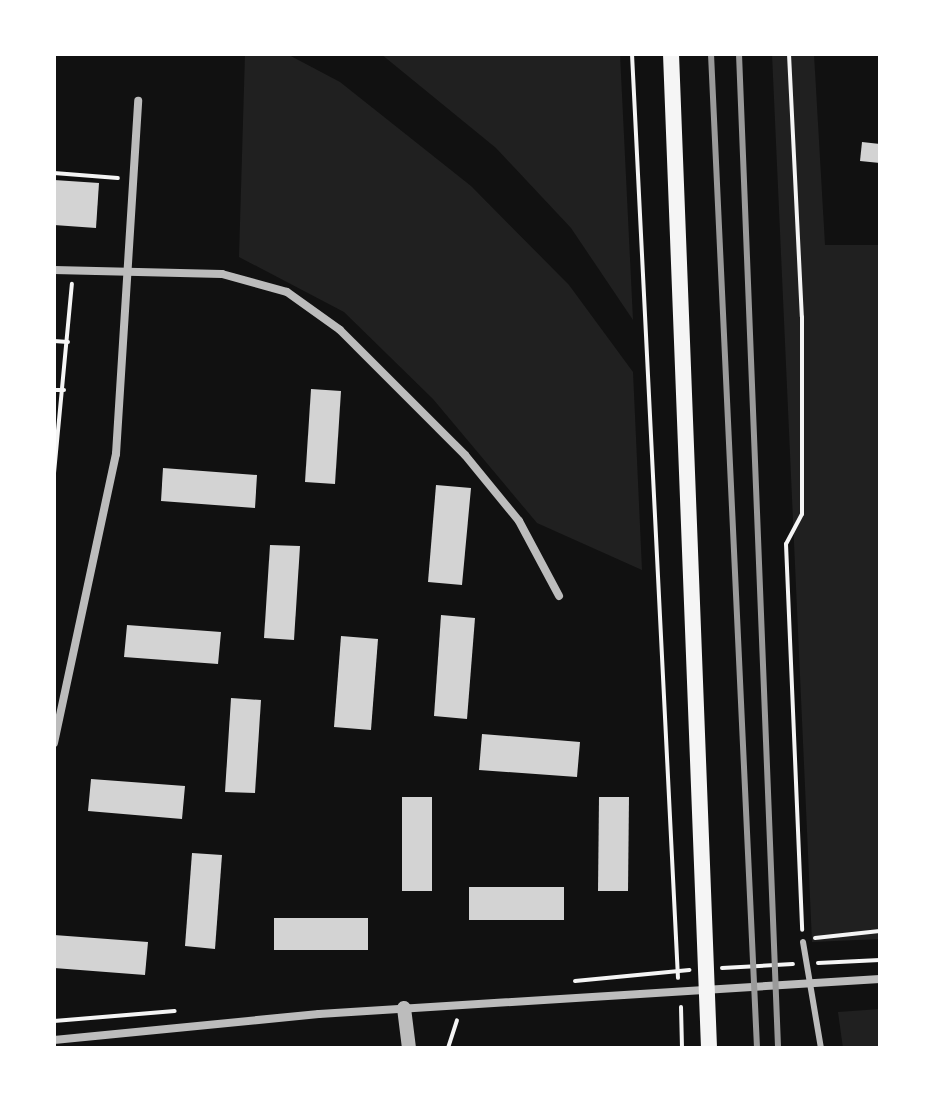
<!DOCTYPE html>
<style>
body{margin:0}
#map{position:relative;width:934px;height:1102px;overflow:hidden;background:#111;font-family:"Roboto Condensed",sans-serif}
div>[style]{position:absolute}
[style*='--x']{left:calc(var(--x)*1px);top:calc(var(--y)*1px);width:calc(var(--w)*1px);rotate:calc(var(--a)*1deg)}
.green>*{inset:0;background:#202020}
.building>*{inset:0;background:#d3d3d3}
.path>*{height:4px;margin:-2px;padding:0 2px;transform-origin:2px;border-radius:2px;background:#f5f5f5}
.service>*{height:6px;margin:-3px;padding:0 3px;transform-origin:3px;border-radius:3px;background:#bcbcbc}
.minor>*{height:8px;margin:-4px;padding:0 4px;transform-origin:4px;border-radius:4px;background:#bcbcbc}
.tertiary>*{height:14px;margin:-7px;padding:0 7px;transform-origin:7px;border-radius:7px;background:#bcbcbc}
.secondary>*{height:16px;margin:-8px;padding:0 8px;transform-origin:8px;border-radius:8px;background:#f5f5f5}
.rail>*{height:6px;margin:-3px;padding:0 3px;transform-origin:3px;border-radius:3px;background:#9a9a9a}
span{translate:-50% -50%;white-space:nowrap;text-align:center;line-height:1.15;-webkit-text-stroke:6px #fff;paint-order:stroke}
.frame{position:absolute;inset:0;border:56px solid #fff;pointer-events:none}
</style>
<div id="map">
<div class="green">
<i style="clip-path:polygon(245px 54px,287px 54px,340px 82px,471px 186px,569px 285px,633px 372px,642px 570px,537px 523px,433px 399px,344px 312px,239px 257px)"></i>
<i style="clip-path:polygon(381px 54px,620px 54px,633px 320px,571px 228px,496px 148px)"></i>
<i style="clip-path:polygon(772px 54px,814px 54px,825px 245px,880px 245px,880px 939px,812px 942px)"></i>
<i style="clip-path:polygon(880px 1009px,880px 1048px,843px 1048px,838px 1012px)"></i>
</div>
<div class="building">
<i style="clip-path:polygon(862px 142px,880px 144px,880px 163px,860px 161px)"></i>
<i style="clip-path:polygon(54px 180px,99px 183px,96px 228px,54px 225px)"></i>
<i style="clip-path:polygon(311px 389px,341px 391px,335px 484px,305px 482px)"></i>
<i style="clip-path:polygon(163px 468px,257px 475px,255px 508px,161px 501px)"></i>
<i style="clip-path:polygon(436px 485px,471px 488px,462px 585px,428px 582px)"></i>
<i style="clip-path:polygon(270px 545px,300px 546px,294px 640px,264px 638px)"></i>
<i style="clip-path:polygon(441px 615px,475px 618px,467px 719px,434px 716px)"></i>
<i style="clip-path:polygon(127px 625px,221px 632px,218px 664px,124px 657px)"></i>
<i style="clip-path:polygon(341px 636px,378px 639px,371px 730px,334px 727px)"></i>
<i style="clip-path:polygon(231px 698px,261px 700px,255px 793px,225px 792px)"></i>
<i style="clip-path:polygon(482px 734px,580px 742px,577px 777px,479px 770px)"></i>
<i style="clip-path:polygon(91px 779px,185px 786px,182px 819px,88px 811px)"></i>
<i style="clip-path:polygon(402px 797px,432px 797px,432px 891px,402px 891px)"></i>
<i style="clip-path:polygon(599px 797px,629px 797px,628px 891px,598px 891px)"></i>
<i style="clip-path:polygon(192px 853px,222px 855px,215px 949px,185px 946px)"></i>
<i style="clip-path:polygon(469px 887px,564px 887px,564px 920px,469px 920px)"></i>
<i style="clip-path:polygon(274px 918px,368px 918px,368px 950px,274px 950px)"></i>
<i style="clip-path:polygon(54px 935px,148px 942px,145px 975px,54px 968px)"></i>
</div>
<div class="path">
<i style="--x:632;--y:54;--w:925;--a:87.15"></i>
<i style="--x:789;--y:54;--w:263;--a:87.2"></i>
<i style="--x:802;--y:317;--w:197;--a:90"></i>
<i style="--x:802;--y:514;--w:34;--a:118"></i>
<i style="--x:786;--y:544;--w:386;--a:87.6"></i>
<i style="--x:54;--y:173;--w:64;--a:4.5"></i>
<i style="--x:54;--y:341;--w:14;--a:4"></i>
<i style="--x:54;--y:390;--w:10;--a:0"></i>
<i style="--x:54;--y:473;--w:190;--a:-84.6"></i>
<i style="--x:815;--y:938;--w:65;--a:-6.1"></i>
<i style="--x:818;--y:963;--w:62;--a:-2.8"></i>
<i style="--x:722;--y:968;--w:71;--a:-3.2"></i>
<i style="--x:575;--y:981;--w:115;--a:-5.5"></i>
<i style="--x:681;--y:1007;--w:41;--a:88.6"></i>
<i style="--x:54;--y:1021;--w:121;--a:-4.7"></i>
<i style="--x:448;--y:1048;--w:29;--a:-72"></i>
</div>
<div class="service">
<i style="--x:803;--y:942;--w:108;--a:80.4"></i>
</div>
<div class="minor">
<i style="--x:54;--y:270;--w:168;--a:1.4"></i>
<i style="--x:222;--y:274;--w:67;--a:15.5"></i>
<i style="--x:287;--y:292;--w:65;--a:35.6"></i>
<i style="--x:340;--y:330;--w:177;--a:45"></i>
<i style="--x:465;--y:455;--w:85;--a:50.7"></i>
<i style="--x:519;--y:521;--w:85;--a:61.9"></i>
<i style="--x:54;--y:743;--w:296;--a:-77.9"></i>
<i style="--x:116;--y:454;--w:354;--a:-86.4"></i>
<i style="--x:54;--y:1040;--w:266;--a:-5.6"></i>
<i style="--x:319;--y:1014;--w:562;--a:-3.57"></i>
</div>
<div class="tertiary">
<i style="--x:404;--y:1008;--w:40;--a:82.9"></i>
</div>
<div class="secondary">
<i style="--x:671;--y:54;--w:995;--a:87.81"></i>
</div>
<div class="rail">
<i style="--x:711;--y:54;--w:995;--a:87.35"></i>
<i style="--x:739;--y:54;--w:995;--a:87.75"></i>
</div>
<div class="frame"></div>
</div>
